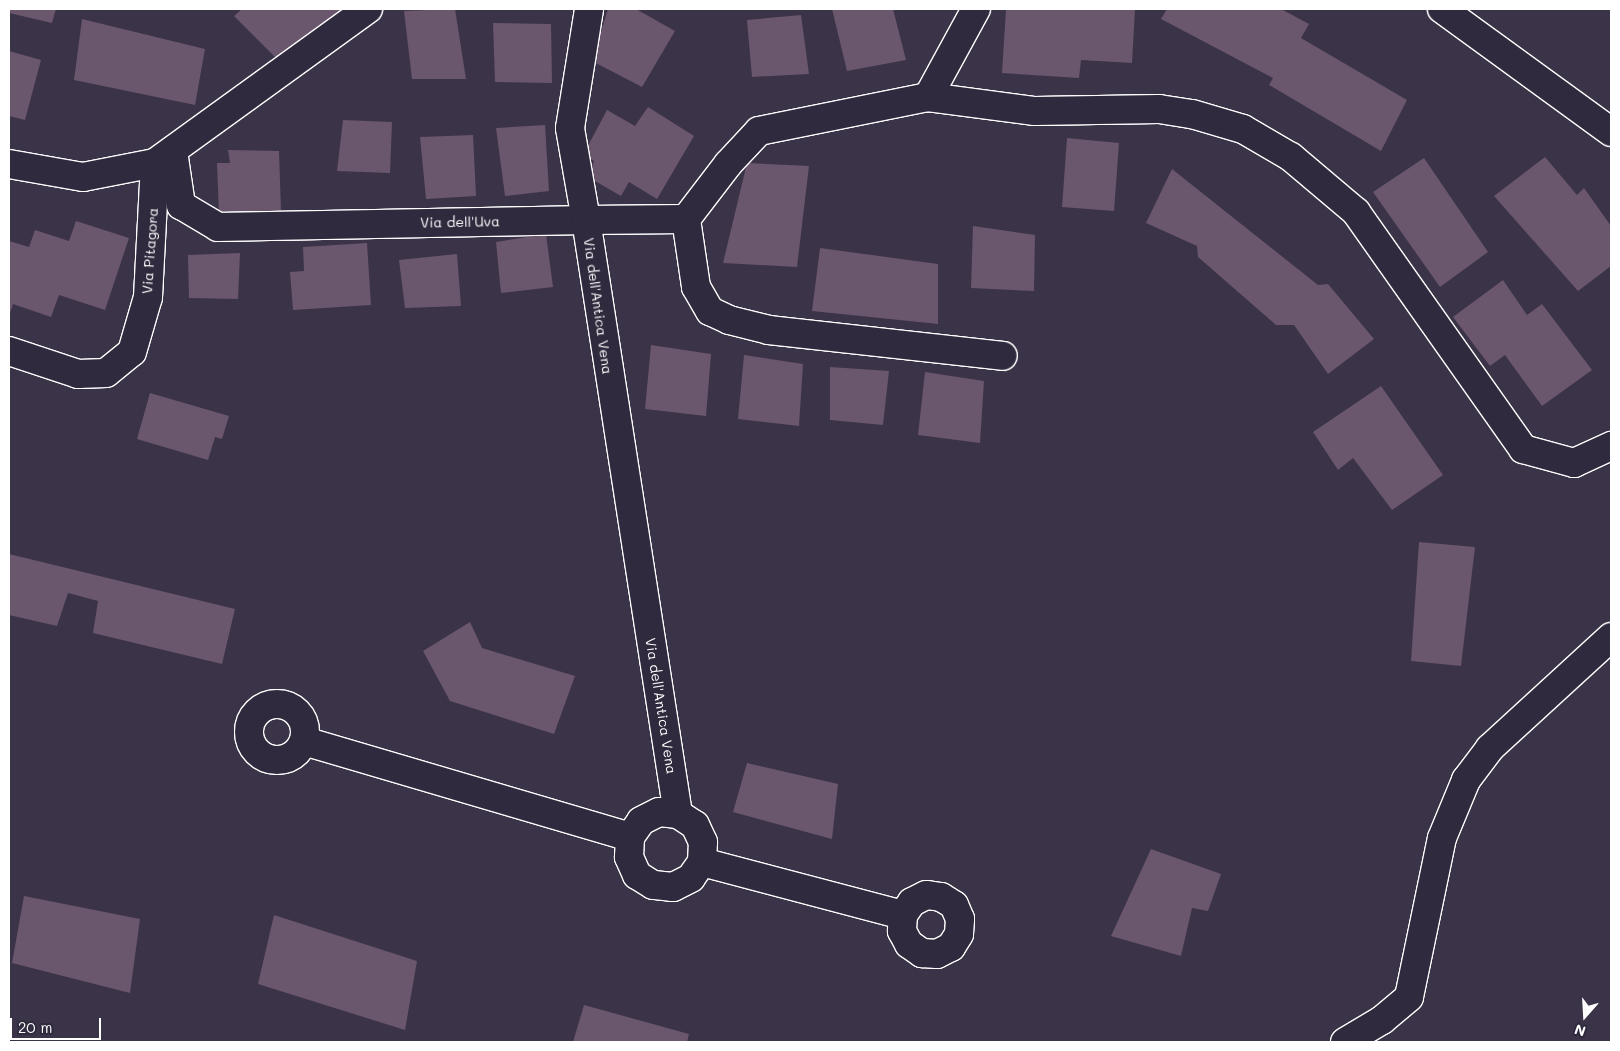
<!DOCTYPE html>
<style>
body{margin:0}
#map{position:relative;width:1620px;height:1051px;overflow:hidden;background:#3b3347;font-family:Mali,sans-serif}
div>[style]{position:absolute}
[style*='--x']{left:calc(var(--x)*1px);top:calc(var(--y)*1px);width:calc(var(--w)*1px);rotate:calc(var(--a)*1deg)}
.building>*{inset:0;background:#6a566d}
.roads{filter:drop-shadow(1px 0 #fff) drop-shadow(-1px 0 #fff) drop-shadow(0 1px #fff) drop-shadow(0 -1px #fff)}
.street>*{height:28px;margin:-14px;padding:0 14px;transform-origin:14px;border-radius:14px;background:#2f2a3d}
.street>.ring{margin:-14px;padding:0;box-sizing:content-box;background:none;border:28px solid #2f2a3d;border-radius:50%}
.secondary>*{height:28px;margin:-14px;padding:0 14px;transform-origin:14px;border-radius:14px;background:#2f2a3d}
span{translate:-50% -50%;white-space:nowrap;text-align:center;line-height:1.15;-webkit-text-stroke:4px #2f2a3d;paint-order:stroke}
.street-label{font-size:14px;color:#fff}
.frame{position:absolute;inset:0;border:10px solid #fff;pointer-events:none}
.north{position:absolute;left:1560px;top:991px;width:50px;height:50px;-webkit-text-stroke:4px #2f2a3d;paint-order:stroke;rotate:199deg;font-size:14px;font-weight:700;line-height:20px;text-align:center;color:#fff}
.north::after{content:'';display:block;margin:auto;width:18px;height:22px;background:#fff;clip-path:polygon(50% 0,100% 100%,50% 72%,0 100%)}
.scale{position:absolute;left:10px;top:1018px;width:91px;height:22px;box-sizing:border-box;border:2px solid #fff;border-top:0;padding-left:6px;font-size:15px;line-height:18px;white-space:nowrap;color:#fff;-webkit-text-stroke:4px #2f2a3d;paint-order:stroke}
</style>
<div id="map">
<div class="building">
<i style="clip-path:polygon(9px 9px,56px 9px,52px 23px,9px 13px)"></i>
<i style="clip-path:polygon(242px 9px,342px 9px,277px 59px,234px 16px)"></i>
<i style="clip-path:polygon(455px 9px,466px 79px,412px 79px,404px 11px)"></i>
<i style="clip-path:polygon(608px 9px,636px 9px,675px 31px,642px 87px,592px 61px)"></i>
<i style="clip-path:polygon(832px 9px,893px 9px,906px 60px,847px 71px)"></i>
<i style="clip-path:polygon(1006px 9px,1135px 9px,1132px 63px,1081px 60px,1079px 78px,1002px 73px)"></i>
<i style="clip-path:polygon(1167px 9px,1281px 9px,1309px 24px,1301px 38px,1407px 100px,1381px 151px,1269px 85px,1273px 78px,1161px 19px)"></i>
<i style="clip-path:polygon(801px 15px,809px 74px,752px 77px,747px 20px)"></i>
<i style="clip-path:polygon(82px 19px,205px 49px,195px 105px,74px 80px)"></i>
<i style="clip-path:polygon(493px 23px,551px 24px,552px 83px,495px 82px)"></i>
<i style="clip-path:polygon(9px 51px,41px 60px,25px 120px,9px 116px)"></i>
<i style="clip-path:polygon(648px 107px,694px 136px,657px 199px,629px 182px,621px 196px,588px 177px,594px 161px,583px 155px,607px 110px,635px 126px)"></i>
<i style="clip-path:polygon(343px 120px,392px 122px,390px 173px,337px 171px)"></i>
<i style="clip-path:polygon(545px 125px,549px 191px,505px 196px,496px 128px)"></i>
<i style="clip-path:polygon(473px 135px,476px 196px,426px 199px,420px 137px)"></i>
<i style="clip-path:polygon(1067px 138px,1119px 143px,1114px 211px,1062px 207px)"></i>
<i style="clip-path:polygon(228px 150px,279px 151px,281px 211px,219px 214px,217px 163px,230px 163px)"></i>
<i style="clip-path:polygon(1545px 157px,1577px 195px,1584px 188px,1611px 226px,1611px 266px,1578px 291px,1494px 196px)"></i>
<i style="clip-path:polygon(1424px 158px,1488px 252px,1440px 287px,1373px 192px)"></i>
<i style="clip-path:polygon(747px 163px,809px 166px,797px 267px,723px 263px)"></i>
<i style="clip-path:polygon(1172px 169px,1318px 285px,1328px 284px,1374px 339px,1328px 374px,1294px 325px,1276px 325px,1198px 257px,1197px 246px,1146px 223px)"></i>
<i style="clip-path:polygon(76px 221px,129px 238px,105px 310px,59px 295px,51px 317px,13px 304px,9px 316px,9px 241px,29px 247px,35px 230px,69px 241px)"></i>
<i style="clip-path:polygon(973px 226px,1035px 235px,1034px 291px,971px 288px)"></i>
<i style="clip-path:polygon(546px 234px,553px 287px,501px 293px,496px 242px)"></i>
<i style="clip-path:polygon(367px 243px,371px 305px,293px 310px,290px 272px,304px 271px,303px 247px)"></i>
<i style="clip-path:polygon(820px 248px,938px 264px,938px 324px,812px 311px)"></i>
<i style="clip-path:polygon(240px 253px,238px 299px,189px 298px,188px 255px)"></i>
<i style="clip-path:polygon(457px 254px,461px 306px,405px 308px,399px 260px)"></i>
<i style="clip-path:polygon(1503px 280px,1527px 315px,1542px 304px,1592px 370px,1542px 406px,1505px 355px,1490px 366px,1453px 317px)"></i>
<i style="clip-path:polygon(651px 345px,711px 354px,706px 416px,645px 409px)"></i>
<i style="clip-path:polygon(744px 355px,803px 364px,799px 426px,738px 419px)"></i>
<i style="clip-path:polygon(830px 367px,889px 371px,883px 425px,830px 420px)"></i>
<i style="clip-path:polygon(925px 372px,984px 381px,980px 443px,918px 435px)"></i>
<i style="clip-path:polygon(1381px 386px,1443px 475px,1392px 510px,1353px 458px,1338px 470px,1313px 432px)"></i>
<i style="clip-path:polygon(150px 393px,229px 416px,222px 439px,215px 437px,208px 460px,137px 439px)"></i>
<i style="clip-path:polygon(1419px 542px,1475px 547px,1461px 666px,1411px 661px)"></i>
<i style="clip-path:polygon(9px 554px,235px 609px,222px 664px,93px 633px,98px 601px,68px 593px,57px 626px,9px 615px)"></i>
<i style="clip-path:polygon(470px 622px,482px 648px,575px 676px,554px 734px,450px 701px,423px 651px)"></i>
<i style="clip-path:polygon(747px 763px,838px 784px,832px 839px,733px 812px)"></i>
<i style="clip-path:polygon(1151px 849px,1221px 874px,1208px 911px,1192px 908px,1181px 956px,1111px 936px)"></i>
<i style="clip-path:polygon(24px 896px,140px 919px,130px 993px,12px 963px)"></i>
<i style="clip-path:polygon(274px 915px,417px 961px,405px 1030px,258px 984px)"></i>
<i style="clip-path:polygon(584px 1005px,689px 1034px,687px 1042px,573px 1042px)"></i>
</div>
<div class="roads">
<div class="street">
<i style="--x:928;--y:97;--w:108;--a:7.5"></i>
<i style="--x:1035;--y:111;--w:124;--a:-0.9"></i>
<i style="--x:1159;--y:109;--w:33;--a:9"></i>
<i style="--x:1192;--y:114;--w:53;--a:16.4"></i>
<i style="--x:1243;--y:129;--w:56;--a:30.3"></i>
<i style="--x:1291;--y:157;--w:85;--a:40.2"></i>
<i style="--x:1356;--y:212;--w:290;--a:54.8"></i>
<i style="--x:1523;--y:449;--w:53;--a:15.4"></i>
<i style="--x:1574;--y:463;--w:41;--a:-24.7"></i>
<i style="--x:173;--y:151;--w:55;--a:81.6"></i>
<i style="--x:181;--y:205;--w:43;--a:30.7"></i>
<i style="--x:218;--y:227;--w:368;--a:-1.1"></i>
<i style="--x:586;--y:220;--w:93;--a:-99.9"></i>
<i style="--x:570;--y:128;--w:121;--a:-80.9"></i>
<i style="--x:9;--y:164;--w:75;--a:10"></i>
<i style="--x:83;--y:177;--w:73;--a:-11"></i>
<i style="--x:155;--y:163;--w:263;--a:-35.9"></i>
<i style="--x:686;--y:219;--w:69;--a:81.6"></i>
<i style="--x:696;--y:287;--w:28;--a:60"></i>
<i style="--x:710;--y:311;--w:21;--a:25"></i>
<i style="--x:729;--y:320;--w:41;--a:14"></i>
<i style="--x:769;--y:330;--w:235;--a:6.3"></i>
<i style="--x:9;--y:351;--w:73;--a:18.4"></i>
<i style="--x:78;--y:374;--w:28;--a:-2"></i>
<i style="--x:106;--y:373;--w:33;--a:-39"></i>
<i style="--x:132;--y:352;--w:57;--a:-73.8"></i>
<i style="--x:148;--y:297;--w:134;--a:-87"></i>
<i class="ring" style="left:249px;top:704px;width:28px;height:28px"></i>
<i style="--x:304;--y:741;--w:340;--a:16.4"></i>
<i style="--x:630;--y:837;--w:19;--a:-55"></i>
<i style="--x:641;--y:821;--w:20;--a:-27"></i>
<i style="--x:659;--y:812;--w:19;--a:6"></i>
<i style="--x:678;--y:814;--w:20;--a:33"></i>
<i style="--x:695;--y:825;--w:19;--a:65"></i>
<i style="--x:703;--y:842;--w:20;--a:93"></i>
<i style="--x:702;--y:862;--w:19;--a:125"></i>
<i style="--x:691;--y:878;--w:20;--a:153"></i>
<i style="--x:673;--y:887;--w:20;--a:-174"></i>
<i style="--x:653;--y:885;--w:19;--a:-148"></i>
<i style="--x:637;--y:875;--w:20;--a:-114"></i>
<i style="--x:629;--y:857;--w:20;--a:-87"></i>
<i style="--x:678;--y:814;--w:601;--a:-98.8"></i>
<i style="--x:586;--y:220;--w:100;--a:-0.6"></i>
<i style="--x:686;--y:219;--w:69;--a:-52.6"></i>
<i style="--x:728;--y:164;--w:45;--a:-46.8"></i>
<i style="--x:759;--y:131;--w:172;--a:-11.4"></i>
<i style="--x:928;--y:97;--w:100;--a:-61.4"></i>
<i style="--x:702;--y:862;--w:208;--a:14.8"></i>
<i style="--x:903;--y:915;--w:16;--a:94"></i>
<i style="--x:902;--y:931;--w:15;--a:62"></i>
<i style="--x:909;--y:944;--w:16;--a:35"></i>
<i style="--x:922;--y:953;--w:15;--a:4"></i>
<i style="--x:937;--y:954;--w:16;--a:-27"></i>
<i style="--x:951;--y:947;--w:15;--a:-58"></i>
<i style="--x:959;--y:934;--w:15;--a:-86"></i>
<i style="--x:960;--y:919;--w:15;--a:-113"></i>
<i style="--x:954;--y:905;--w:15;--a:-148"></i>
<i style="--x:941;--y:897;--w:15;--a:-172"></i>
<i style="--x:926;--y:895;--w:16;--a:153"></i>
<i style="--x:912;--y:902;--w:16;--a:125"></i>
<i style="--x:1345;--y:1042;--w:43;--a:-30.7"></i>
<i style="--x:1382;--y:1020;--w:35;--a:-40"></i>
<i style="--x:1409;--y:997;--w:162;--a:-78.3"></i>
<i style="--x:1442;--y:838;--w:63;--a:-67.5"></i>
<i style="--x:1466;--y:780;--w:40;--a:-53"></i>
<i style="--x:1490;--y:748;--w:164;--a:-42.5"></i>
</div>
<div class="secondary">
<i style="--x:1442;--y:9;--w:209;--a:36"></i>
</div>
</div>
<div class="street-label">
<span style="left:460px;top:222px;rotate:-1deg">Via dell'Uva</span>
<span style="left:150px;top:251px;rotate:-86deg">Via Pitagora</span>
<span style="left:598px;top:306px;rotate:82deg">Via dell'Antica Vena</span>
<span style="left:661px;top:706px;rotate:81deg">Via dell'Antica Vena</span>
</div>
<div class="frame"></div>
<div class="north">N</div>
<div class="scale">20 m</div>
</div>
